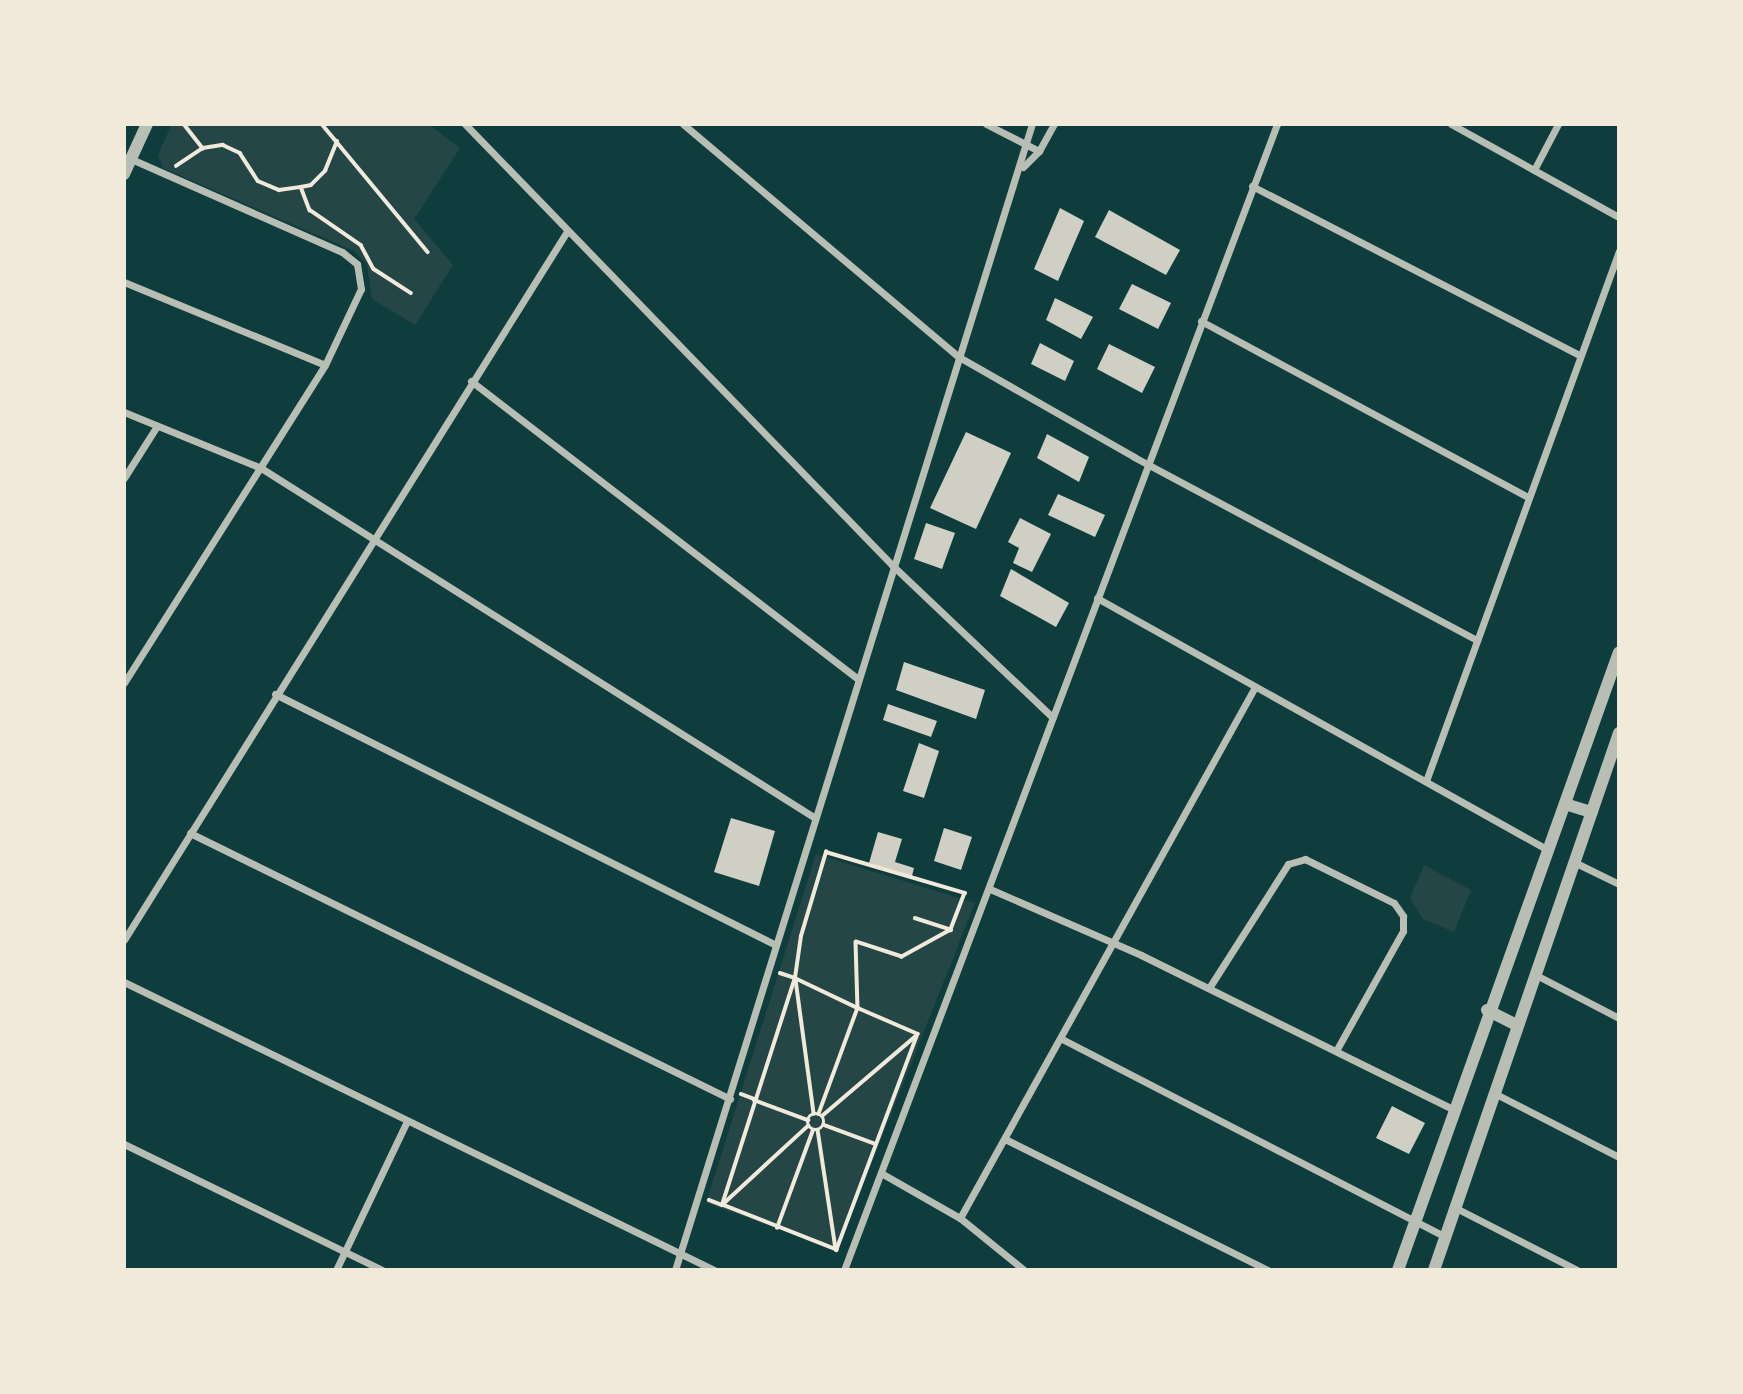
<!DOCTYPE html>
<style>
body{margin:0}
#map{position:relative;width:1743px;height:1394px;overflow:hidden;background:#0f3d3e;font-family:"Noto Serif",serif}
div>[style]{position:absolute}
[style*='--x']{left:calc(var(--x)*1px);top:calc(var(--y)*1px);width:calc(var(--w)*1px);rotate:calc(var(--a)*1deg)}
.green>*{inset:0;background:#244646}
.building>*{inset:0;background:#cfcfc3}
.path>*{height:3.5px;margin:-1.75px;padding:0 1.75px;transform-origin:1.75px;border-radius:1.75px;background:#f1e9da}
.path>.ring{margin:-1.75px;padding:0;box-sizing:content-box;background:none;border:3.5px solid #f1e9da;border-radius:50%}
.minor>*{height:7px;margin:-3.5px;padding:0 3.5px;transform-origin:3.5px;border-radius:3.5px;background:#b8beb3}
.tertiary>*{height:12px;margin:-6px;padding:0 6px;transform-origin:6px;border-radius:6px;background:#b8beb3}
span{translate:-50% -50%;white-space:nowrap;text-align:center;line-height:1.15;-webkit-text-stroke:7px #f1e9da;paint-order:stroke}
.frame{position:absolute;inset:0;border:126px solid #f1e9da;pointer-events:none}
</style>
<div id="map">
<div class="green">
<i style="clip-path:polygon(172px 124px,428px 124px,460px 148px,414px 219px,453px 265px,415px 325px,372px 299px,367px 264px,354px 251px,163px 168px,158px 155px)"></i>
<i style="clip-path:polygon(816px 854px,975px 903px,837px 1250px,706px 1203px)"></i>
<i style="clip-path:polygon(1424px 865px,1471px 890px,1454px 932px,1423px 919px,1410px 898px)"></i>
</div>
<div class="building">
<i style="clip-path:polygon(1060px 208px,1084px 221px,1058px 281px,1034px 269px)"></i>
<i style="clip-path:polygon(1109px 210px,1180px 250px,1166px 275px,1095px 237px)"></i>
<i style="clip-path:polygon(1132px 284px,1171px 303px,1158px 329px,1119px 309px)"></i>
<i style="clip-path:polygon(1055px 298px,1093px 317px,1081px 339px,1046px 320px)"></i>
<i style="clip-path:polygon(1040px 343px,1074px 361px,1065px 381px,1031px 364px)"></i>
<i style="clip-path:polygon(1109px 344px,1155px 367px,1142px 393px,1097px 369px)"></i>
<i style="clip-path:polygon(966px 432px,1011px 453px,976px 529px,930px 508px)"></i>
<i style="clip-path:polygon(1047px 434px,1089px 457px,1079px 482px,1037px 458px)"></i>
<i style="clip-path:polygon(1058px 494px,1105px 515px,1095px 537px,1048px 515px)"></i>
<i style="clip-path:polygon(1020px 518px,1051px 534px,1032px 572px,1013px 563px,1019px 548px,1008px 542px)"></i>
<i style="clip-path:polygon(926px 523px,955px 533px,942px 569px,914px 559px)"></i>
<i style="clip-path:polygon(1011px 569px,1069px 603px,1056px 627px,1000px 596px)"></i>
<i style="clip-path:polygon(904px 662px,985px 690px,976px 719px,896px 690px)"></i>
<i style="clip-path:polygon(888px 704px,937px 721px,931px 737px,883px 720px)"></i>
<i style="clip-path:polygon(919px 743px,939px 751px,924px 798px,903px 791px)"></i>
<i style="clip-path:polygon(731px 818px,775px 831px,759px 886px,714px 872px)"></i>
<i style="clip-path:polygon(944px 828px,972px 837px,961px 870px,934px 861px)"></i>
<i style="clip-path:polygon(878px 832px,902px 839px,895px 862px,914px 868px,912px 876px,869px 863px)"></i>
<i style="clip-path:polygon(1392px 1106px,1425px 1123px,1409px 1154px,1376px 1138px)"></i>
</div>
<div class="path">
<i style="--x:184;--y:124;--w:31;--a:52"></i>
<i style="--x:203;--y:148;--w:20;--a:-9"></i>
<i style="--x:223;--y:145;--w:19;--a:25"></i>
<i style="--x:240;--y:153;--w:33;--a:57"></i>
<i style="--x:258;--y:181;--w:23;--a:23"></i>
<i style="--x:279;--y:190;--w:22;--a:-8"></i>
<i style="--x:301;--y:187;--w:25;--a:69"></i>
<i style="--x:310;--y:210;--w:62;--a:34.5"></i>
<i style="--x:361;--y:245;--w:27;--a:62"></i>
<i style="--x:374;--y:269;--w:44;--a:33"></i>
<i style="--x:322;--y:124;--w:166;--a:50.4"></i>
<i style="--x:176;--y:166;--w:32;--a:-34"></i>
<i style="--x:301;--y:187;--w:10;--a:-11"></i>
<i style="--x:311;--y:185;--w:20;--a:-45"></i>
<i style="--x:325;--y:171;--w:32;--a:-68"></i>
<i style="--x:915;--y:918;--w:38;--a:18"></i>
<i style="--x:780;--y:973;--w:16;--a:18"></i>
<i style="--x:795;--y:978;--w:70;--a:25.5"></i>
<i style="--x:858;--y:1008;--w:65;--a:23.4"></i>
<i style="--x:918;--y:1034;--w:231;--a:110.6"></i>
<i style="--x:837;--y:1250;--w:123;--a:-158.6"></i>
<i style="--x:722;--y:1205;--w:238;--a:-72.2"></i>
<i style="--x:795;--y:978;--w:42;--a:-81.9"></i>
<i style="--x:801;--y:936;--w:88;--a:-73.4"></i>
<i style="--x:826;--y:852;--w:145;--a:16.4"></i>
<i style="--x:965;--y:893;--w:40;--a:111"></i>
<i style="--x:951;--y:930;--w:56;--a:151.1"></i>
<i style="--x:902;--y:957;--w:48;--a:-161.9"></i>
<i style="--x:856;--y:942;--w:66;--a:88.3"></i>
<i style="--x:858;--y:1008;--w:113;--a:110.2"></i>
<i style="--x:796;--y:980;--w:135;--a:82.3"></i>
<i style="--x:741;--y:1094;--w:15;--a:20"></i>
<i style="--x:754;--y:1100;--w:58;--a:20.3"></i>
<i class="ring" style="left:808px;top:1114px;width:12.5px;height:12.5px"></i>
<i style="--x:822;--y:1116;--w:123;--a:-40.4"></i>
<i style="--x:824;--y:1125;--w:55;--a:20.1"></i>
<i style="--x:818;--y:1130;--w:120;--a:81.4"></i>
<i style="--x:709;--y:1200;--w:14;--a:21"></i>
<i style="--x:722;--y:1205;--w:117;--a:-42.6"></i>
<i style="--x:777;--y:1228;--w:104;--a:-69.8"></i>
</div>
<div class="minor">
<i style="--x:465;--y:124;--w:614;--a:45.92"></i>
<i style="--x:892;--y:565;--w:221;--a:43.5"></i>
<i style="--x:683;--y:124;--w:361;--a:40.2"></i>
<i style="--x:959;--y:357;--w:202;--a:29.7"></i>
<i style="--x:1134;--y:457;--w:389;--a:28.1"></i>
<i style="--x:986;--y:124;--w:59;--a:27"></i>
<i style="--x:1451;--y:124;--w:192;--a:29"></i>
<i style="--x:1023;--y:167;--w:23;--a:-45"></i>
<i style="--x:1039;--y:151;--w:31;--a:-61"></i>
<i style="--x:1534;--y:170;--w:52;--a:-62.4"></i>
<i style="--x:1252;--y:186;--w:368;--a:27.3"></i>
<i style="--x:124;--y:282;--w:217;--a:22.4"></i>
<i style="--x:1201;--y:321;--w:371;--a:28.3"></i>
<i style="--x:471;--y:381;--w:487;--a:37.6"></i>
<i style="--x:124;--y:412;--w:148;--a:22.2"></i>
<i style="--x:261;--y:468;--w:655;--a:32.28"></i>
<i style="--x:124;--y:478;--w:62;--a:-57.6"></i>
<i style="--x:1097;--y:598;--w:517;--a:29.19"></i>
<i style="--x:124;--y:683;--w:376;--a:-57.7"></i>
<i style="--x:325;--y:365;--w:84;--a:-64.7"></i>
<i style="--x:361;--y:289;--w:25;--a:-99"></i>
<i style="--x:357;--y:264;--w:19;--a:-141"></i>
<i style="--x:342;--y:252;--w:231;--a:-156.2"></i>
<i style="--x:275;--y:694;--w:560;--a:26.61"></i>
<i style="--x:1426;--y:781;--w:564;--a:-69.99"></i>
<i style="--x:190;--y:833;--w:602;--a:26.22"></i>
<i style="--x:1576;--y:863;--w:48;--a:26"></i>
<i style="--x:990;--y:889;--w:165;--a:23.6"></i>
<i style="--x:1141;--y:955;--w:347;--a:26.3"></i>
<i style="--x:124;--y:940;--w:834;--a:-57.99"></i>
<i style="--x:1536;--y:975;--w:93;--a:27.4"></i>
<i style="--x:124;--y:982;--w:657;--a:26.02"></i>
<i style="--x:1209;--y:988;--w:147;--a:-57.5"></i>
<i style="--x:1288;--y:864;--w:18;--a:-16"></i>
<i style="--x:1305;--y:859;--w:99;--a:26.3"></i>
<i style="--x:1394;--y:903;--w:16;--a:55"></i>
<i style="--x:1403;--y:916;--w:15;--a:90"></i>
<i style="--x:1403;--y:931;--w:135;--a:119.2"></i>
<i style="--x:1062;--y:1039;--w:430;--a:27.3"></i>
<i style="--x:1494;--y:1093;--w:140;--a:27.1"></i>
<i style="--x:1007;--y:1140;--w:292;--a:26.5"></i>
<i style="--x:124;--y:1144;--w:287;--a:26"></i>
<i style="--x:881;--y:1173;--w:91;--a:29.7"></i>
<i style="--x:960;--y:1218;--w:82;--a:39.1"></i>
<i style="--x:1454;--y:1207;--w:138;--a:27.1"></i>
<i style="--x:960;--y:1218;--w:607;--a:-60.95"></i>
<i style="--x:336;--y:1270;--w:165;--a:-64.5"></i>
<i style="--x:675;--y:1270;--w:1200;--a:-72.7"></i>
<i style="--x:844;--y:1270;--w:1225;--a:-69.3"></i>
</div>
<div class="tertiary">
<i style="--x:124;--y:174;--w:55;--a:-65.3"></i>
<i style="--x:1565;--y:804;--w:28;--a:17"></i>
<i style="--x:1487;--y:1010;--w:34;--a:27"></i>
<i style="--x:1398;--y:1270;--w:656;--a:-70.32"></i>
<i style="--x:1434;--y:1270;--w:568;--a:-70.99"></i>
</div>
<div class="frame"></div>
</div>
